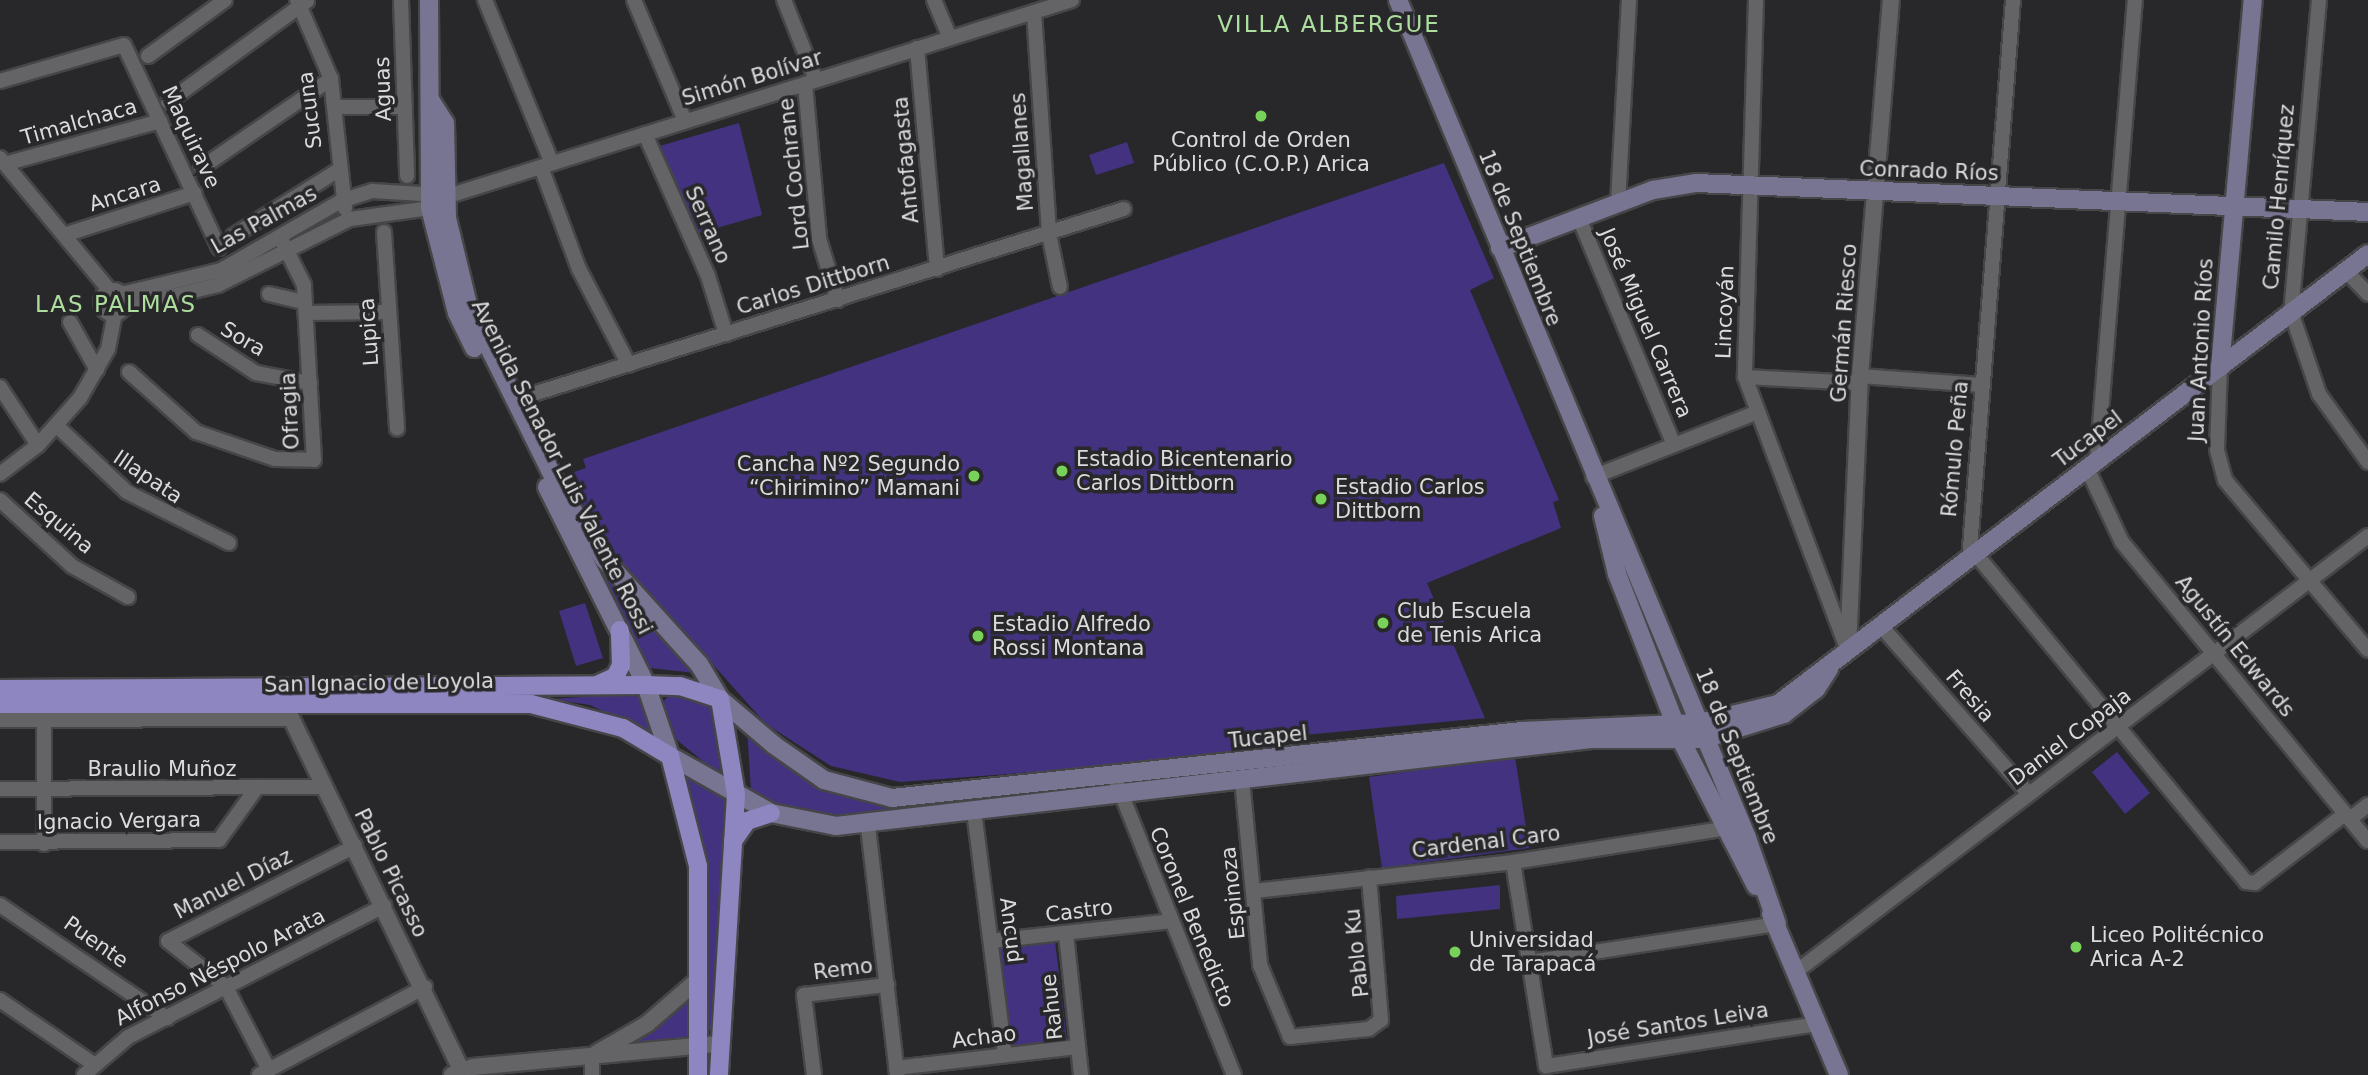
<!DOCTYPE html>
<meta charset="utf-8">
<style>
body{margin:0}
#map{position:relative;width:2368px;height:1075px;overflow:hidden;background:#28282a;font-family:"DejaVu Sans",sans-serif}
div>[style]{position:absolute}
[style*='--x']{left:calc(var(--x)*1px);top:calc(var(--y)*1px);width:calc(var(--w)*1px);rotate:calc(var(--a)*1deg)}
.green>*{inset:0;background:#42327f}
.roads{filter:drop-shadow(2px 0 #464648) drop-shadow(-2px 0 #464648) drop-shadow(0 2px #464648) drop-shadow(0 -2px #464648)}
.minor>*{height:14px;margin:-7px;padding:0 7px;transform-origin:7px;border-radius:7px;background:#646467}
.minor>.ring{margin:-7px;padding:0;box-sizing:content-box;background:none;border:14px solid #646467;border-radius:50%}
.tertiary>*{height:16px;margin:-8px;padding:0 8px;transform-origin:8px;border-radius:8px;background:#646467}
.secondary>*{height:18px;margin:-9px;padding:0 9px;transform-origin:9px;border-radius:9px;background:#787593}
.primary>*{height:18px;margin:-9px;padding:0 9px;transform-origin:9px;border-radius:9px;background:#8d86c0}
.dots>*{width:19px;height:19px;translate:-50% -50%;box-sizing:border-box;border:4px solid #28282a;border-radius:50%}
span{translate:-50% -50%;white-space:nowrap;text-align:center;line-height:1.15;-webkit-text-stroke:7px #28282a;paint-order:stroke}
.street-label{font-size:21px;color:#dbdbdd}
.poi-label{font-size:21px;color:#dbdbdd}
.left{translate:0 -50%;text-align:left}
.right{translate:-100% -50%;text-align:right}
.neighbourhood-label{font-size:23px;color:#adde9e;letter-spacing:2px}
</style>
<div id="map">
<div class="green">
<i style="clip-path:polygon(739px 123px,762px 215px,696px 234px,656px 147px)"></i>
<i style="clip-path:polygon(1127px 142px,1134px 163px,1096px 175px,1089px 155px)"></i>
<i style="clip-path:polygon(1444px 163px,1494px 278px,1470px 290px,1559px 500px,1553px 502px,1561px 528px,1427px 583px,1485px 718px,1250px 740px,1221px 758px,900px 782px,831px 766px,766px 724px,601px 539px,568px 474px,586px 468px,583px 459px)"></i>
<i style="clip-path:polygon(590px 550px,695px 673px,650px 668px)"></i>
<i style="clip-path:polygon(585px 603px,603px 658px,576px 666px,559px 611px)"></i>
<i style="clip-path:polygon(642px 693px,655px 736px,590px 705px,551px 699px)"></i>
<i style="clip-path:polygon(670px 694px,705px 702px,720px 719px,724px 770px,716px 772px,677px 740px,663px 702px)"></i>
<i style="clip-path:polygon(747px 728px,793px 769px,837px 792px,896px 807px,1097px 783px,1100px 789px,849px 820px,770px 804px,751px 792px)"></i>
<i style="clip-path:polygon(2117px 752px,2150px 793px,2125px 814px,2092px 772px)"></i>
<i style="clip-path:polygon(1515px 756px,1529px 848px,1382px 868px,1369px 777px)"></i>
<i style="clip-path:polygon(686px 773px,726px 794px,714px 1028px,707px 1032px,709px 886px)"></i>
<i style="clip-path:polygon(1500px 885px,1500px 909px,1397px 919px,1396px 896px)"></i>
<i style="clip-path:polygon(1055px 941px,1067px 1041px,1008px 1047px,997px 947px)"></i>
<i style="clip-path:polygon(691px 998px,690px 1036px,684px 1042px,620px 1049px)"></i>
</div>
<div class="roads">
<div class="minor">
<i style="--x:297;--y:0;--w:86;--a:66.7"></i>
<i style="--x:331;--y:79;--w:130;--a:83.8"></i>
<i style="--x:401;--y:0;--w:176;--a:88"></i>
<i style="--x:485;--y:0;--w:176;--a:67.7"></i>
<i style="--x:634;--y:0;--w:131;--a:67.1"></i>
<i style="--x:784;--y:0;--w:86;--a:68.2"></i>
<i style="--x:934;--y:0;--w:41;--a:67.2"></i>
<i style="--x:1756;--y:0;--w:377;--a:91.7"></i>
<i style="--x:1745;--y:377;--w:290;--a:69.4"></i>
<i style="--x:2013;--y:0;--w:549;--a:94.49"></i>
<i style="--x:1970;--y:547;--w:434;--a:50.5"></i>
<i style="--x:2246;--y:882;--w:9;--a:6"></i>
<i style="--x:2255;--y:883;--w:113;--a:-37.5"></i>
<i style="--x:2319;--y:0;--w:313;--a:95.1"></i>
<i style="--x:2291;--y:312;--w:87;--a:71.1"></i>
<i style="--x:2319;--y:394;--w:84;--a:54.2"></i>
<i style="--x:1034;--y:12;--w:223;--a:86.1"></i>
<i style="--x:1049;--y:234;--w:54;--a:78.3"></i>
<i style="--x:917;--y:48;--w:222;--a:84.8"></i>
<i style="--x:148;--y:56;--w:95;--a:-36"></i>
<i style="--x:0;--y:81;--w:129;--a:-16.2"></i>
<i style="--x:124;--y:45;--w:224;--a:64.9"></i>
<i style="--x:805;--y:84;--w:156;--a:84.8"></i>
<i style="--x:819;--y:239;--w:64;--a:72.7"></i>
<i style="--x:168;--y:102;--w:172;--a:-36"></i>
<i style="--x:335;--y:107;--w:70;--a:0"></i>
<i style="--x:645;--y:134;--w:155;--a:66.1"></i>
<i style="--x:708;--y:276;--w:61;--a:72.8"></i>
<i style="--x:0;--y:158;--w:173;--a:50.4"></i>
<i style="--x:8;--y:163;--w:158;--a:-15.4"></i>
<i style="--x:541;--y:167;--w:109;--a:69.6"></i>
<i style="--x:579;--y:269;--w:108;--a:62.5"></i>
<i style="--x:201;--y:168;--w:158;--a:-34.4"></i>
<i style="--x:1618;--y:203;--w:203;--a:-86.9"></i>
<i style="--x:1579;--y:218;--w:246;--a:67.3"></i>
<i style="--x:384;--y:232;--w:197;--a:86.2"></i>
<i style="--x:67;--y:234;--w:134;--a:-17.8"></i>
<i style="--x:233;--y:236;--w:123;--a:-32"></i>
<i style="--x:2346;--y:271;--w:32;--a:46"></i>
<i class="ring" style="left:101px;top:290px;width:10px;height:10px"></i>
<i style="--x:121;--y:294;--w:103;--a:-13.5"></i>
<i style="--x:221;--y:270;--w:138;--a:-29.9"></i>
<i style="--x:341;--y:201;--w:33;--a:-18"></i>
<i style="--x:372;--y:191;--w:67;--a:3.4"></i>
<i style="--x:269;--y:294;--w:36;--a:13"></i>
<i style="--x:123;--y:308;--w:98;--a:-13.6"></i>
<i style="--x:218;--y:285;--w:148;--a:-26.6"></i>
<i style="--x:350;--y:219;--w:81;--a:-7.8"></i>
<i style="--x:430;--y:208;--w:19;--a:-36"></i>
<i style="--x:445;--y:197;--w:657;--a:-17.44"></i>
<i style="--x:306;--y:313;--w:83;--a:-0.7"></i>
<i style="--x:70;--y:322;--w:55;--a:60.6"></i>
<i style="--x:198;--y:335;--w:69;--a:33.2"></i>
<i style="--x:256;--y:373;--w:55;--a:10.5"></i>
<i style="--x:2220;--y:367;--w:83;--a:92.1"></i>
<i style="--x:2217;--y:450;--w:31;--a:75"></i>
<i style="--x:2225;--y:480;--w:222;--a:49.9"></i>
<i style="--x:129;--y:372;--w:90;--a:41.8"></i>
<i style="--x:196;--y:432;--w:83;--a:18.9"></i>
<i style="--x:275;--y:459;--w:39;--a:1"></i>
<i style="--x:314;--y:460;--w:175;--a:-93.3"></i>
<i style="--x:304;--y:285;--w:54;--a:-116.6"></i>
<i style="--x:1860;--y:376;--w:122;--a:4.2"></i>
<i style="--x:1745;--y:377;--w:114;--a:3"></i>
<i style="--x:0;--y:387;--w:69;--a:56.8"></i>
<i style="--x:514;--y:400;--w:639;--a:-17.39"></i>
<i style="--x:57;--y:426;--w:96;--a:43.3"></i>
<i style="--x:127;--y:492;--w:114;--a:26.6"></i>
<i style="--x:2097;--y:461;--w:463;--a:-85.3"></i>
<i style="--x:2087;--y:468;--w:82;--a:64.7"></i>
<i style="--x:2122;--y:542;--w:387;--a:50.6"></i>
<i style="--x:0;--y:474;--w:48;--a:-37.3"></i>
<i style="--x:38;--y:445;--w:63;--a:-48.2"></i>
<i style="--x:80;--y:398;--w:56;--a:-60.3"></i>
<i style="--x:108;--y:349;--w:36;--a:-79"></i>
<i style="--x:1593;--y:477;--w:177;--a:-21.5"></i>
<i style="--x:0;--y:500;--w:98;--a:42.5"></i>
<i style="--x:72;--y:566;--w:64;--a:29"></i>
<i style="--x:1880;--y:625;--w:225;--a:48.6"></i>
<i style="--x:0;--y:720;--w:291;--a:-0.2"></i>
<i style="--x:1242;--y:780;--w:186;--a:84.4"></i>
<i style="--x:1260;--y:965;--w:78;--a:67.4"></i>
<i style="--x:1290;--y:1037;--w:79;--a:-5.8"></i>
<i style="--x:1369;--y:1029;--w:15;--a:-37"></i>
<i style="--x:1381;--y:1020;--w:143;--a:-94.8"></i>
<i style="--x:1117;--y:783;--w:315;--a:68.2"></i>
<i style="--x:0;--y:789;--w:325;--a:-0.4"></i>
<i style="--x:974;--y:811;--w:246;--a:82.8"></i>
<i style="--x:2350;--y:819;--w:23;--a:-38"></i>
<i style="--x:868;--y:827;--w:250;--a:83.3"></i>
<i style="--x:0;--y:842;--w:219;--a:-0.5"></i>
<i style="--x:219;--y:840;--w:62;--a:-54.2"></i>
<i style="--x:44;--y:844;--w:124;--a:-90"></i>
<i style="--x:1513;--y:862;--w:207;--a:80.8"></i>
<i style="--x:1546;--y:1066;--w:275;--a:-8.8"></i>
<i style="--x:1255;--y:891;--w:260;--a:-6.4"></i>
<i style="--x:1513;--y:862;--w:212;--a:-9"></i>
<i style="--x:0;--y:905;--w:202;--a:34.1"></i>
<i style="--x:1066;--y:934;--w:142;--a:83.9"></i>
<i style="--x:991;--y:941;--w:181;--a:-6.3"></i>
<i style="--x:1528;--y:962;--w:252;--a:-8.7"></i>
<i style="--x:1797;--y:971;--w:718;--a:-37.3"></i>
<i style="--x:0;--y:1000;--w:112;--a:34.4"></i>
<i style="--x:592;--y:1056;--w:19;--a:90"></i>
<i style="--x:896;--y:1068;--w:182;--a:-6.6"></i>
<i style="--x:269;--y:1070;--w:93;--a:-117.4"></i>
<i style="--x:226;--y:987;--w:74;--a:-141.6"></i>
<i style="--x:168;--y:941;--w:210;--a:-26.9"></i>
<i style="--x:84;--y:1075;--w:58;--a:-40.8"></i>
<i style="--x:128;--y:1037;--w:288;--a:-27.1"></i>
<i style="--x:259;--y:1075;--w:188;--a:-27.9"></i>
<i style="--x:814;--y:1075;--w:81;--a:-97.1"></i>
<i style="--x:804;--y:995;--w:84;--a:-6.9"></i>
</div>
<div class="tertiary">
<i style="--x:1848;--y:649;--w:273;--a:-87.5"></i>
<i style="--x:1860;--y:376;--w:377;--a:-85.3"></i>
<i style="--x:279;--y:693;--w:424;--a:64.2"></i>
<i style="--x:597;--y:1053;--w:58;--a:-30.1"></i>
<i style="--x:647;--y:1024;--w:69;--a:-40.9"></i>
<i style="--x:452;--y:1075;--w:22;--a:-21"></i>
<i style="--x:473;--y:1067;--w:246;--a:-5.4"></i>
</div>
<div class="secondary">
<i style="--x:429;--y:0;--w:208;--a:89.7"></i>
<i style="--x:430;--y:208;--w:108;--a:75.6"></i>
<i style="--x:457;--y:313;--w:39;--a:64"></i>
<i style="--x:1398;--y:0;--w:905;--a:67.38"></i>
<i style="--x:1746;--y:835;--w:94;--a:70.8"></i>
<i style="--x:431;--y:101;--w:26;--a:58"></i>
<i style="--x:445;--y:123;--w:95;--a:88.8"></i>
<i style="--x:447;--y:218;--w:89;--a:76.4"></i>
<i style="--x:468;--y:305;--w:209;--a:63.6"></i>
<i style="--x:561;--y:492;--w:80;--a:57.3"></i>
<i style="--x:604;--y:559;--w:142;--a:47.9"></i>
<i style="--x:699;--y:664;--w:41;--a:59"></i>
<i style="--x:720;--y:699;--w:71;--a:40.4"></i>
<i style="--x:774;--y:745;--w:61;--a:35"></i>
<i style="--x:824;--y:780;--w:70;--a:14.8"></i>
<i style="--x:892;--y:798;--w:634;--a:-6.07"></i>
<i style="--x:1522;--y:731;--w:177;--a:-2.6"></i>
<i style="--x:1699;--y:723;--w:81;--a:-13.5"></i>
<i style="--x:1778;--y:704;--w:742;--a:-37.33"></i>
<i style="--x:1500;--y:248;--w:164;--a:-20.8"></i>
<i style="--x:1653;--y:190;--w:44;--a:-9.2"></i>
<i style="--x:1696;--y:183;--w:673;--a:2.47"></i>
<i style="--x:2220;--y:367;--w:368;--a:-84.9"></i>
<i style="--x:547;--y:487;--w:221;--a:63.4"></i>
<i style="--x:646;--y:685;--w:75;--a:71.3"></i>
<i style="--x:670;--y:756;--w:116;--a:29.4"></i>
<i style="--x:771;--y:813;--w:66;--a:11.3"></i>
<i style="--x:836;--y:826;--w:760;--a:-6.57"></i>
<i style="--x:1591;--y:739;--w:113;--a:0"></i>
<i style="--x:1704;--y:739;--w:84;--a:-17.4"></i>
<i style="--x:1784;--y:714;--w:41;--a:-38"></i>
<i style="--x:1816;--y:689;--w:24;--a:-57"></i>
<i style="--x:1603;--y:516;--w:60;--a:76.4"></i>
<i style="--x:1617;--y:574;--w:180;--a:68.8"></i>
<i style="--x:1682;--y:742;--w:162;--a:62.8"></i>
<i style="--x:1771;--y:914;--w:175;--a:67.1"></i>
</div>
<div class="primary">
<i style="--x:599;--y:684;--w:17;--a:-24"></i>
<i style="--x:615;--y:677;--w:13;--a:-63"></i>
<i style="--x:621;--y:665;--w:35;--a:-92"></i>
<i style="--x:0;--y:689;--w:646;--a:-0.35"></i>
<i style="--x:646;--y:685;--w:34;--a:2"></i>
<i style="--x:680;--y:686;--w:42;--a:18"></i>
<i style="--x:720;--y:699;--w:97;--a:80.5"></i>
<i style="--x:736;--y:795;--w:281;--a:93.5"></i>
<i style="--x:0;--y:704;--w:531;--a:0"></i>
<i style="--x:531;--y:704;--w:95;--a:14.6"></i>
<i style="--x:623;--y:728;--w:55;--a:30.8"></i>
<i style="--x:670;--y:756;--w:114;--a:75.7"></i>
<i style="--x:698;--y:866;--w:209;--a:90"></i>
<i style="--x:733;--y:841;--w:24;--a:-55"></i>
<i style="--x:747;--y:821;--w:25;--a:-18"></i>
</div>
</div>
<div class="dots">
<i style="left:1261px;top:116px;background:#78d259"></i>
<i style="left:1062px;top:471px;background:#78d259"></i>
<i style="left:974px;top:476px;background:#78d259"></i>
<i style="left:1321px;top:499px;background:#78d259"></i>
<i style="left:1383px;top:623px;background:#78d259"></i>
<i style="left:978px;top:636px;background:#78d259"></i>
<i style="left:2076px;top:947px;background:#78d259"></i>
<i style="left:1455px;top:952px;background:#78d259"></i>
</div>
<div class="street-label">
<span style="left:752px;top:78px;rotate:-17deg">Simón Bolívar</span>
<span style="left:383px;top:89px;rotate:-92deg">Aguas</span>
<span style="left:310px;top:110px;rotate:-97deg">Sucuna</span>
<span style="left:79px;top:122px;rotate:-16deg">Timalchaca</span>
<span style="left:191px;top:137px;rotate:65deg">Maquirave</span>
<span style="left:1022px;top:152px;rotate:-94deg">Magallanes</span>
<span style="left:906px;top:160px;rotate:-95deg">Antofagasta</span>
<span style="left:1929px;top:171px;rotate:2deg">Conrado Ríos</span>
<span style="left:794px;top:174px;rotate:-96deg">Lord Cochrane</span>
<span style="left:125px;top:194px;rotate:-17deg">Ancara</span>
<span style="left:2279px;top:197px;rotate:-85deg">Camilo Henríquez</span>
<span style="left:264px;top:220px;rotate:-29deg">Las Palmas</span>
<span style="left:708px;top:225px;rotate:66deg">Serrano</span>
<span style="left:1520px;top:238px;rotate:68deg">18 de Septiembre</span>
<span style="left:813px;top:285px;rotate:-17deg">Carlos Dittborn</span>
<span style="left:1725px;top:312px;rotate:-88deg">Lincoyán</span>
<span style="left:1646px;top:323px;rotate:67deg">José Miguel Carrera</span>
<span style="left:1844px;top:323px;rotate:-86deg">Germán Riesco</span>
<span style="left:369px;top:332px;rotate:-94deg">Lupica</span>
<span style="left:243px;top:339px;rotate:30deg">Sora</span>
<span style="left:2201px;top:350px;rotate:-87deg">Juan Antonio Ríos</span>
<span style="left:290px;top:411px;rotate:-93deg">Ofragia</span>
<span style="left:2088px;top:439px;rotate:-37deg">Tucapel</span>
<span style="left:1955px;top:449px;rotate:-85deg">Rómulo Peña</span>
<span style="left:562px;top:467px;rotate:63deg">Avenida Senador Luis Valente Rossi</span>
<span style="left:148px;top:477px;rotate:34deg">Illapata</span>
<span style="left:59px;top:523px;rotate:40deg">Esquina</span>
<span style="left:2235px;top:646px;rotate:51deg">Agustín Edwards</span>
<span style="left:379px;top:683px;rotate:-1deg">San Ignacio de Loyola</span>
<span style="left:1970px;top:696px;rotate:49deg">Fresia</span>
<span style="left:1268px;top:737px;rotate:-6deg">Tucapel</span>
<span style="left:2070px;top:737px;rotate:-37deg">Daniel Copaja</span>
<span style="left:1737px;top:756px;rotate:68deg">18 de Septiembre</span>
<span style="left:162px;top:769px">Braulio Muñoz</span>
<span style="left:119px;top:821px;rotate:-1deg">Ignacio Vergara</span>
<span style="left:1486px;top:842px;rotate:-7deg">Cardenal Caro</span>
<span style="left:391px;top:873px;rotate:64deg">Pablo Picasso</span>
<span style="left:233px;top:884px;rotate:-27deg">Manuel Díaz</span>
<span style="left:1233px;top:893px;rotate:-96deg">Espinoza</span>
<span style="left:1079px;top:911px;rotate:-7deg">Castro</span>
<span style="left:1192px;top:917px;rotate:68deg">Coronel Benedicto</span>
<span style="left:1011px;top:930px;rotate:83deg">Ancud</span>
<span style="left:96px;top:942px;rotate:35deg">Puente</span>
<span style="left:1357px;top:953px;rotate:-96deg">Pablo Ku</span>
<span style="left:220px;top:967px;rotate:-27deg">Alfonso Néspolo Arata</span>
<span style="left:843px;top:969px;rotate:-7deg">Remo</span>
<span style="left:1052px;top:1007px;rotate:-96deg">Rahue</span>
<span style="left:1678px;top:1024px;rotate:-9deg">José Santos Leiva</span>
<span style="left:984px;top:1037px;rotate:-7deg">Achao</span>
</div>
<div class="poi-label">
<span style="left:1261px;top:152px">Control de Orden<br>Público (C.O.P.) Arica</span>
<span class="left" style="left:1076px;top:471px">Estadio Bicentenario<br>Carlos Dittborn</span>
<span class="right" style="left:960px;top:476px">Cancha Nº2 Segundo<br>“Chirimino” Mamani</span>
<span class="left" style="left:1335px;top:499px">Estadio Carlos<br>Dittborn</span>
<span class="left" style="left:1397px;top:623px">Club Escuela<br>de Tenis Arica</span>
<span class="left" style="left:992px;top:636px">Estadio Alfredo<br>Rossi Montana</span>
<span class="left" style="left:2090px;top:947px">Liceo Politécnico<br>Arica A-2</span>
<span class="left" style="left:1469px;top:952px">Universidad<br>de Tarapacá</span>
</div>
<div class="neighbourhood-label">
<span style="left:1329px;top:24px">VILLA ALBERGUE</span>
<span style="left:116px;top:304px">LAS PALMAS</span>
</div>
</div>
